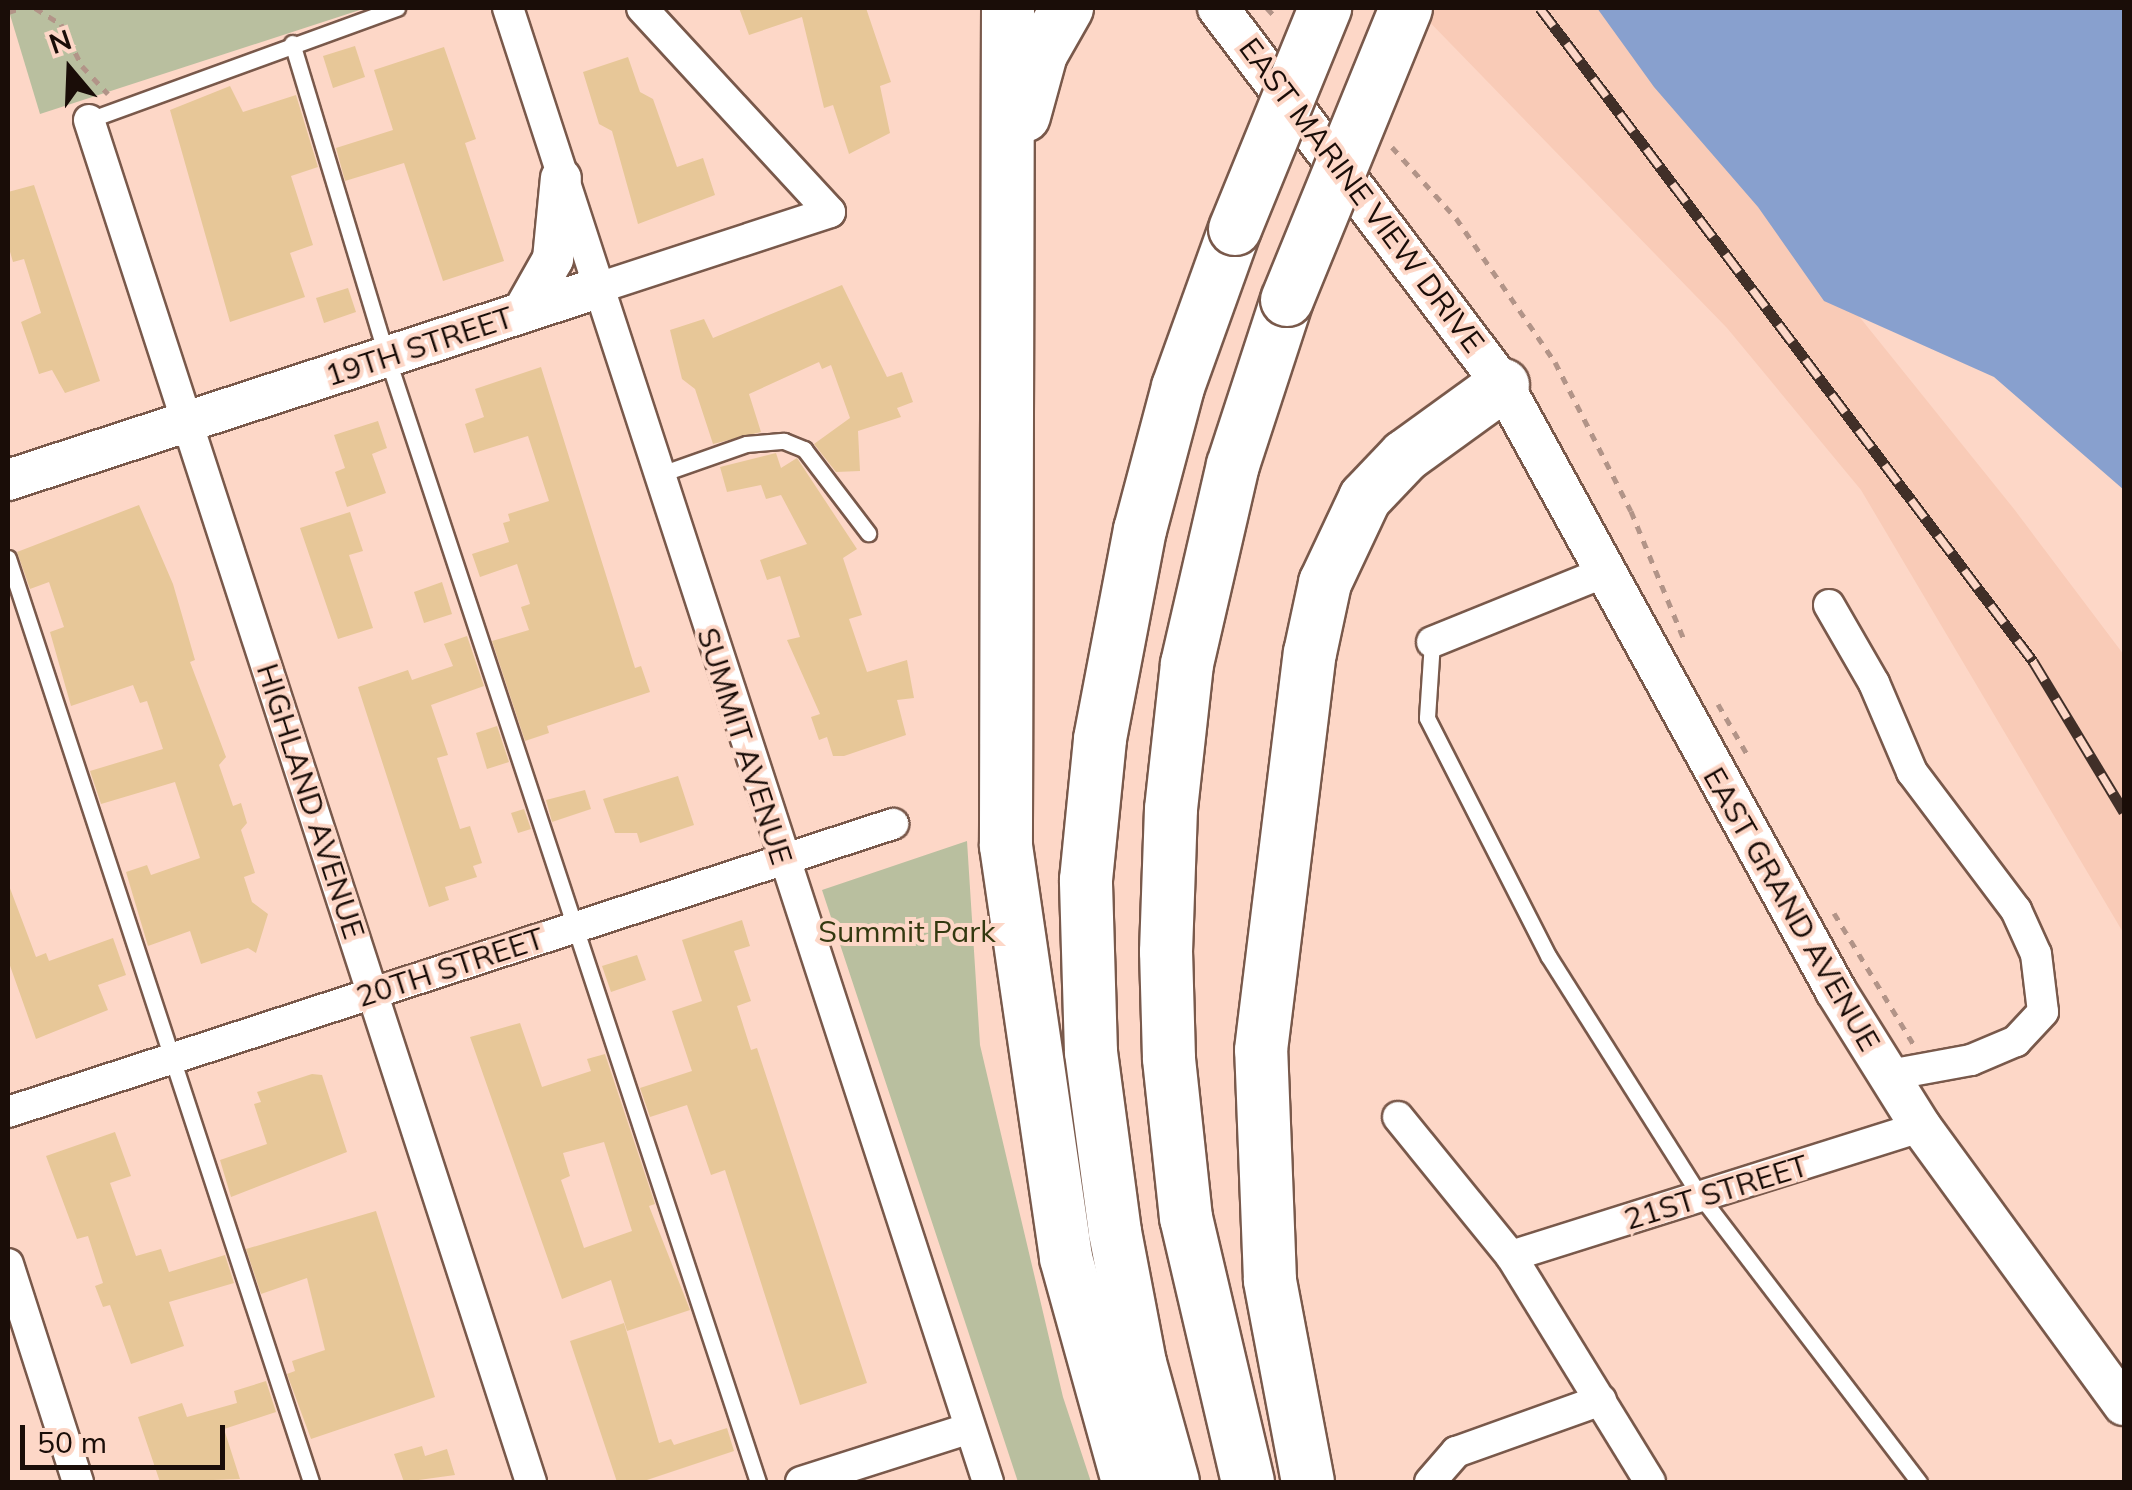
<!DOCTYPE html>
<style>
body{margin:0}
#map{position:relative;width:2132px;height:1490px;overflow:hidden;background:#fdd7c7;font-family:Mulish,sans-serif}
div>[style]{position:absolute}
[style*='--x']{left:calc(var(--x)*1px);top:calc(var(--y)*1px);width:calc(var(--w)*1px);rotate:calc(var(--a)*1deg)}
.built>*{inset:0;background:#f9cbb7}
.green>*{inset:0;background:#b9bf9f}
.water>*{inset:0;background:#88a0ce}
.building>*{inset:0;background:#e7c798}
.path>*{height:5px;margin-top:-2.5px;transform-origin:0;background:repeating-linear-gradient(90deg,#b29488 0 8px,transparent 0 16px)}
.roads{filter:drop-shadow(2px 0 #79594b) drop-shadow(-2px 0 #79594b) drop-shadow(0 2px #79594b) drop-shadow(0 -2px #79594b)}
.lane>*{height:15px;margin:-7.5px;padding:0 7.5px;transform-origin:7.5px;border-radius:7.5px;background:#fff}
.street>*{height:30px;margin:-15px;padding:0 15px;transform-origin:15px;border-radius:15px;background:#fff}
.secondary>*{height:40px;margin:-20px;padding:0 20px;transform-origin:20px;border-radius:20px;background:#fff}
.highway>*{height:52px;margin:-26px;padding:0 26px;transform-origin:26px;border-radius:26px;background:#fff}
.rail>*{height:11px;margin-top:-5.5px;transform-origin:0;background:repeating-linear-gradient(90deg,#fdd7c7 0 22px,#412f28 0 44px);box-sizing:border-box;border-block:2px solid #412f28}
.bridges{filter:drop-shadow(2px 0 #79594b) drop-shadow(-2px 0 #79594b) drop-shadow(0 2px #79594b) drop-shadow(0 -2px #79594b)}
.highway-bridge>*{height:52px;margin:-26px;padding:0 26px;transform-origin:26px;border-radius:26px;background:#fff}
span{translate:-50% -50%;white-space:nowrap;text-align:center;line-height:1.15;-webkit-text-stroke:8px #fdd7c7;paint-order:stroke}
.street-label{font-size:30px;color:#1a0d08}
.park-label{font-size:30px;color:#333910}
.frame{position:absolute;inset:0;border:10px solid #1a0d08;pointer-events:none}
.north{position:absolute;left:20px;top:20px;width:100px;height:100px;-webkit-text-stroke:8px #fdd7c7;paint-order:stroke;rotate:341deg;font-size:28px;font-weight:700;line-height:40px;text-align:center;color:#1a0d08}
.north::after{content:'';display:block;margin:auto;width:35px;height:45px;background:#1a0d08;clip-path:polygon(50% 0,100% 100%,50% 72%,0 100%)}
.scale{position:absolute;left:20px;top:1425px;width:205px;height:45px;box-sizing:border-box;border:5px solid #1a0d08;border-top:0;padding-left:12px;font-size:30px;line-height:35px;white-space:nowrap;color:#1a0d08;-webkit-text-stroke:8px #fdd7c7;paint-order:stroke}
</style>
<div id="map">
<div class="built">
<i style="clip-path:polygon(1416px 8px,1611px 8px,2014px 509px,2124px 655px,2124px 934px,1861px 490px,1727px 328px)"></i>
</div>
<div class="green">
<i style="clip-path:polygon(8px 8px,366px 8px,40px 114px)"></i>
<i style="clip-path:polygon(967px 841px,980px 1045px,1063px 1397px,1091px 1482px,1018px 1482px,822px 890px)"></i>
</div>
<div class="water">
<i style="clip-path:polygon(1597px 8px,2124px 8px,2124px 490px,1994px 377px,1824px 301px,1758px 207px,1654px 87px)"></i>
</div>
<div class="building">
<i style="clip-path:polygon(739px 8px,866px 8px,891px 82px,880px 86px,890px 133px,849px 154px,833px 105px,824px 108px,802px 17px,749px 35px)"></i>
<i style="clip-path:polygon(355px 46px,365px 77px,333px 88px,323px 56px)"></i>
<i style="clip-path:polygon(444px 47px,476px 139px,465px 143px,504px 261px,443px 281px,404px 163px,345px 181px,336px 148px,393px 130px,374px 70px)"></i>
<i style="clip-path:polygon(628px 57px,640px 92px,653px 99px,677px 167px,703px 158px,715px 195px,638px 224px,612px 131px,599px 124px,583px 72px)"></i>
<i style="clip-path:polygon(230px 86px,243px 112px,296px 95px,318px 167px,291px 176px,313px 245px,290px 253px,305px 297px,230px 322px,170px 110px)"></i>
<i style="clip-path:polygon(34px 185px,100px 381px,65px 393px,52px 370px,39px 374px,21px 322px,41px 313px,24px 259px,13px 262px,8px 245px,8px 192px)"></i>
<i style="clip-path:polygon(842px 285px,887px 377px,902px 372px,913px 402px,897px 408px,901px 417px,858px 431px,860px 471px,836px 472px,814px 444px,850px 418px,831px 365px,822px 369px,819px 362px,749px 394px,761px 432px,713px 444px,695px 389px,682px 379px,670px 330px,704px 319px,713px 338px)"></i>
<i style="clip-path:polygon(348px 288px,356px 312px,324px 323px,316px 298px)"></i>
<i style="clip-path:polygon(541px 367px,635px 668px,641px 666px,650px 692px,547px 726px,549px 733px,525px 741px,492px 641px,529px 630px,521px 607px,530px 604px,517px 564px,480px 577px,472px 554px,509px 542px,503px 523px,510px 521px,508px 514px,549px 501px,528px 436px,474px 453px,465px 424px,484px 417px,475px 389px)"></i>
<i style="clip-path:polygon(378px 421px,387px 448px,372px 454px,386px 493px,347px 507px,335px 472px,345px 468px,334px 435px)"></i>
<i style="clip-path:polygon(776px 453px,781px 468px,797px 458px,857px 549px,843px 558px,862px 615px,849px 619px,867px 672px,907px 660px,914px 698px,897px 700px,906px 735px,844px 756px,833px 756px,827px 737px,819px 740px,811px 717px,820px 714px,787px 640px,800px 637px,780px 576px,767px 580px,760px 560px,807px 544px,781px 495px,766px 499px,761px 485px,727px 492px,720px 467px)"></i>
<i style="clip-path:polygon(139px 505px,173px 584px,195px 660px,190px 662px,226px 757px,219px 765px,233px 806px,241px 803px,247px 823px,241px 830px,255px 873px,244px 877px,252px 902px,268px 914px,256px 953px,248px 948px,201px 964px,190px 931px,148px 946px,126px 872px,147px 865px,151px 875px,200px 858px,175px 782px,101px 804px,90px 771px,163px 749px,147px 701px,140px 703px,133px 685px,71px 706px,50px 632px,64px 627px,49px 582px,30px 589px,17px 552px)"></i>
<i style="clip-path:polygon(350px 512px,363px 551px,349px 555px,373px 628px,338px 639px,300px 528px)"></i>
<i style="clip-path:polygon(442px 582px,452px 614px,424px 623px,414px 592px)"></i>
<i style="clip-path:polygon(467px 636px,484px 686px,431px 705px,448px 755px,437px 758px,460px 829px,470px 826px,482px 863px,473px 866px,477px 877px,445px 887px,449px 900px,429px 907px,358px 687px,408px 670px,412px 680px,453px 666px,444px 644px)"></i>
<i style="clip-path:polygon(497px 726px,509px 762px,487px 769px,476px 733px)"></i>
<i style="clip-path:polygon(678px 776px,694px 825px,640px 843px,637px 833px,615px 833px,603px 799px)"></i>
<i style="clip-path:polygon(585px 790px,591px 809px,552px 822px,546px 800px)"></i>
<i style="clip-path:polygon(524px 809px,531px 829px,518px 833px,511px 813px)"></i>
<i style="clip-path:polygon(8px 883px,36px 957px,46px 953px,49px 961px,113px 938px,126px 975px,98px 985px,108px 1010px,36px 1039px,8px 960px)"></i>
<i style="clip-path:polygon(742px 920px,750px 946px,734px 951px,751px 1001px,737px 1006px,751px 1050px,757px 1048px,867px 1383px,800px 1405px,725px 1170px,711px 1175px,687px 1105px,650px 1117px,640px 1088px,692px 1071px,672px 1011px,702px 1001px,682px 940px)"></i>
<i style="clip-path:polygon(637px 955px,646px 980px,611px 992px,602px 966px)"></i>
<i style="clip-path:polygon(evenodd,520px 1023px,542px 1087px,591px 1071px,587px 1059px,605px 1054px,655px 1204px,649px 1206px,690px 1310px,627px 1331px,611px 1280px,562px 1299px,470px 1037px,520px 1023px,604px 1142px,632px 1231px,584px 1248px,561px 1180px,570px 1176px,563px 1153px,604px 1142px)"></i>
<i style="clip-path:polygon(312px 1074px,322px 1075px,347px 1152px,231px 1197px,220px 1160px,267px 1144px,254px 1104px,261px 1102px,257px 1092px)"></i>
<i style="clip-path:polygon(115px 1132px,131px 1176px,110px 1183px,136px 1256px,161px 1249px,169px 1272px,225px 1255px,234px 1283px,169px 1302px,184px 1346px,131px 1364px,110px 1305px,103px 1307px,95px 1286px,103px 1283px,88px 1236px,77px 1239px,46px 1156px)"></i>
<i style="clip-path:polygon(376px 1211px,435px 1397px,311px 1439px,287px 1374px,295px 1371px,292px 1361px,325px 1350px,307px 1278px,261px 1294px,246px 1249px)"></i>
<i style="clip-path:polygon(624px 1323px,659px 1443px,671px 1439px,674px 1445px,727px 1428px,734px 1451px,641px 1482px,617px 1482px,570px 1341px)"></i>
<i style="clip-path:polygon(266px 1381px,276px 1412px,224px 1429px,240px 1479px,160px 1482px,138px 1417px,182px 1403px,187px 1417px,237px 1403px,234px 1391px)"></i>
<i style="clip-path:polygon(422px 1446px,425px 1456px,447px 1449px,455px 1475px,404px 1482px,394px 1454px)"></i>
</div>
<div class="path">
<i style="--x:35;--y:8;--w:31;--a:32"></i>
<i style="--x:61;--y:24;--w:47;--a:63.4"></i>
<i style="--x:82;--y:66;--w:38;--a:47"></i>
<i style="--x:1267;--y:8;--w:16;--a:47"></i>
<i style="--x:8;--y:12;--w:14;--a:-17"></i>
<i style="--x:1392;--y:147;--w:96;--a:48"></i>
<i style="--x:1456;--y:218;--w:175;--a:55.5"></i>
<i style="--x:1555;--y:362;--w:167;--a:63"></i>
<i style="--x:1631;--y:511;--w:142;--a:67.6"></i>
<i style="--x:1718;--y:704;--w:58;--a:59.9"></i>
<i style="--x:1834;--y:913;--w:154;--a:58.8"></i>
</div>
<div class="roads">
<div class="lane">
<i style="--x:292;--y:43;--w:328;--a:73.2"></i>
<i style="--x:387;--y:357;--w:1185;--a:71.75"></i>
<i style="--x:89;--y:120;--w:328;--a:-20"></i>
<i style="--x:658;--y:475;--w:93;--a:-19.4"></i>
<i style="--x:746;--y:444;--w:38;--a:-5"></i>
<i style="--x:784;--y:441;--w:22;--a:22"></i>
<i style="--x:804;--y:449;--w:106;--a:52.7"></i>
<i style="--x:8;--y:558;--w:972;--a:71.84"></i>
<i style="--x:1432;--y:642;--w:76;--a:93.8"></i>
<i style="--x:1427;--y:718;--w:268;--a:63"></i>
<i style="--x:1549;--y:957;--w:284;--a:57.7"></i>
<i style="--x:1701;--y:1197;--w:359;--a:52.6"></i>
</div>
<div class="street">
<i style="--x:508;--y:8;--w:1550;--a:71.96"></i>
<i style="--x:89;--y:120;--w:1432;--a:72.02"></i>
<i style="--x:598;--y:288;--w:244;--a:-18.1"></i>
<i style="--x:830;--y:212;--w:277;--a:-132.7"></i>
<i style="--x:1829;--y:605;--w:90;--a:60"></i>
<i style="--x:1874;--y:683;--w:97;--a:66.9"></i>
<i style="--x:1912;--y:772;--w:173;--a:53"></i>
<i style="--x:2016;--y:910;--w:48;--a:65.6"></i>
<i style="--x:2036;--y:954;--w:58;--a:83.1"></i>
<i style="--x:2043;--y:1012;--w:40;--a:133"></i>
<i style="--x:2016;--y:1041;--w:49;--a:157.1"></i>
<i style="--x:1971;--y:1060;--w:83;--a:169.6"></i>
<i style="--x:1432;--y:642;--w:184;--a:-22"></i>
<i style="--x:8;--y:1112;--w:931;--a:-18.03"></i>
<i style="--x:1398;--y:1117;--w:179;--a:50.9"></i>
<i style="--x:1511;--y:1256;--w:265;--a:58.4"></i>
<i style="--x:1511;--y:1256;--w:430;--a:-17.5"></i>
<i style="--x:8;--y:1264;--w:229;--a:72.2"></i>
<i style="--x:801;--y:1482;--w:177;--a:-17.7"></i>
<i style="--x:1430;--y:1482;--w:40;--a:-49"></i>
<i style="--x:1456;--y:1452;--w:154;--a:-19.7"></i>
</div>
<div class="secondary">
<i style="--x:1218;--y:8;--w:473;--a:52.9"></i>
<i style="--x:1503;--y:385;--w:691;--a:61.21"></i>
<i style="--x:1836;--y:991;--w:160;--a:58"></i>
<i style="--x:1921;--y:1127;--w:344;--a:53.9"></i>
<i style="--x:523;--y:312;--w:61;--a:-60.5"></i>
<i style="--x:553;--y:259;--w:81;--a:-84.4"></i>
<i style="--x:8;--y:480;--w:620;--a:-18.03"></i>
</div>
<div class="highway">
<i style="--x:1008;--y:8;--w:838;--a:90.14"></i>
<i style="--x:1006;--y:846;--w:416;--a:81.7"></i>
<i style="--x:1066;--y:1258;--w:232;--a:74.5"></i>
<i style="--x:1024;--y:116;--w:64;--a:-74.7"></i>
<i style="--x:1041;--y:54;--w:53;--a:-60.5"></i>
<i style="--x:1173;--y:1482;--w:123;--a:-105.5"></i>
<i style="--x:1140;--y:1363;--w:133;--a:-100.8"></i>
<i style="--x:1115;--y:1232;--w:182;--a:-97.6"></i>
<i style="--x:1091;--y:1052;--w:172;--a:-91.7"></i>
<i style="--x:1086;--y:880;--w:142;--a:-84.3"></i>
<i style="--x:1100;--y:739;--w:213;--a:-79.2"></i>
<i style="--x:1140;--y:530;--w:148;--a:-75.1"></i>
<i style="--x:1178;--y:387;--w:168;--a:-70.2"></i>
<i style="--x:1248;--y:1482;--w:271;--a:-103.2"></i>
<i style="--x:1186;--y:1218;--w:161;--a:-96.1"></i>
<i style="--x:1169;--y:1058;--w:106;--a:-91.6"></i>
<i style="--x:1166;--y:952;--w:143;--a:-88"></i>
<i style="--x:1171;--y:809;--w:146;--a:-83.7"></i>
<i style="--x:1187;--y:664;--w:204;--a:-77"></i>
<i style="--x:1233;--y:465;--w:174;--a:-71.9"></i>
<i style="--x:1308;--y:1482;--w:206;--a:-100.7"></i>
<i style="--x:1270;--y:1280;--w:230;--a:-92.2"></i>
<i style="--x:1261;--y:1050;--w:400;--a:-83"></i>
<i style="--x:1310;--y:653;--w:72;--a:-77.9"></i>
<i style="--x:1325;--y:583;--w:94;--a:-64.8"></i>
<i style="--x:1365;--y:498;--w:58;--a:-46.4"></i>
<i style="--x:1405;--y:456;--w:121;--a:-35.9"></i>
</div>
</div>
<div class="rail">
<i style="--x:1540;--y:8;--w:818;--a:52.95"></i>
<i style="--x:2033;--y:661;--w:176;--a:58.9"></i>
</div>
<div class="bridges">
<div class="highway-bridge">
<i style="--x:1235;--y:229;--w:239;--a:-67.8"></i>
<i style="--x:1287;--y:300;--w:315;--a:-67.8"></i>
</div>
</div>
<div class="street-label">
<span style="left:1362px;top:195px;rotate:53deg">EAST MARINE VIEW DRIVE</span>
<span style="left:419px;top:346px;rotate:-18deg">19TH STREET</span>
<span style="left:745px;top:746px;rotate:72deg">SUMMIT AVENUE</span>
<span style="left:311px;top:801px;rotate:72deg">HIGHLAND AVENUE</span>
<span style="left:1792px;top:909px;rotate:60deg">EAST GRAND AVENUE</span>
<span style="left:450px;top:967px;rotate:-18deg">20TH STREET</span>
<span style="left:1716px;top:1192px;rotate:-17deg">21ST STREET</span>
</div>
<div class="park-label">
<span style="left:907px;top:931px">Summit Park</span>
</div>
<div class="frame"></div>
<div class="north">N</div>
<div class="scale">50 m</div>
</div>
